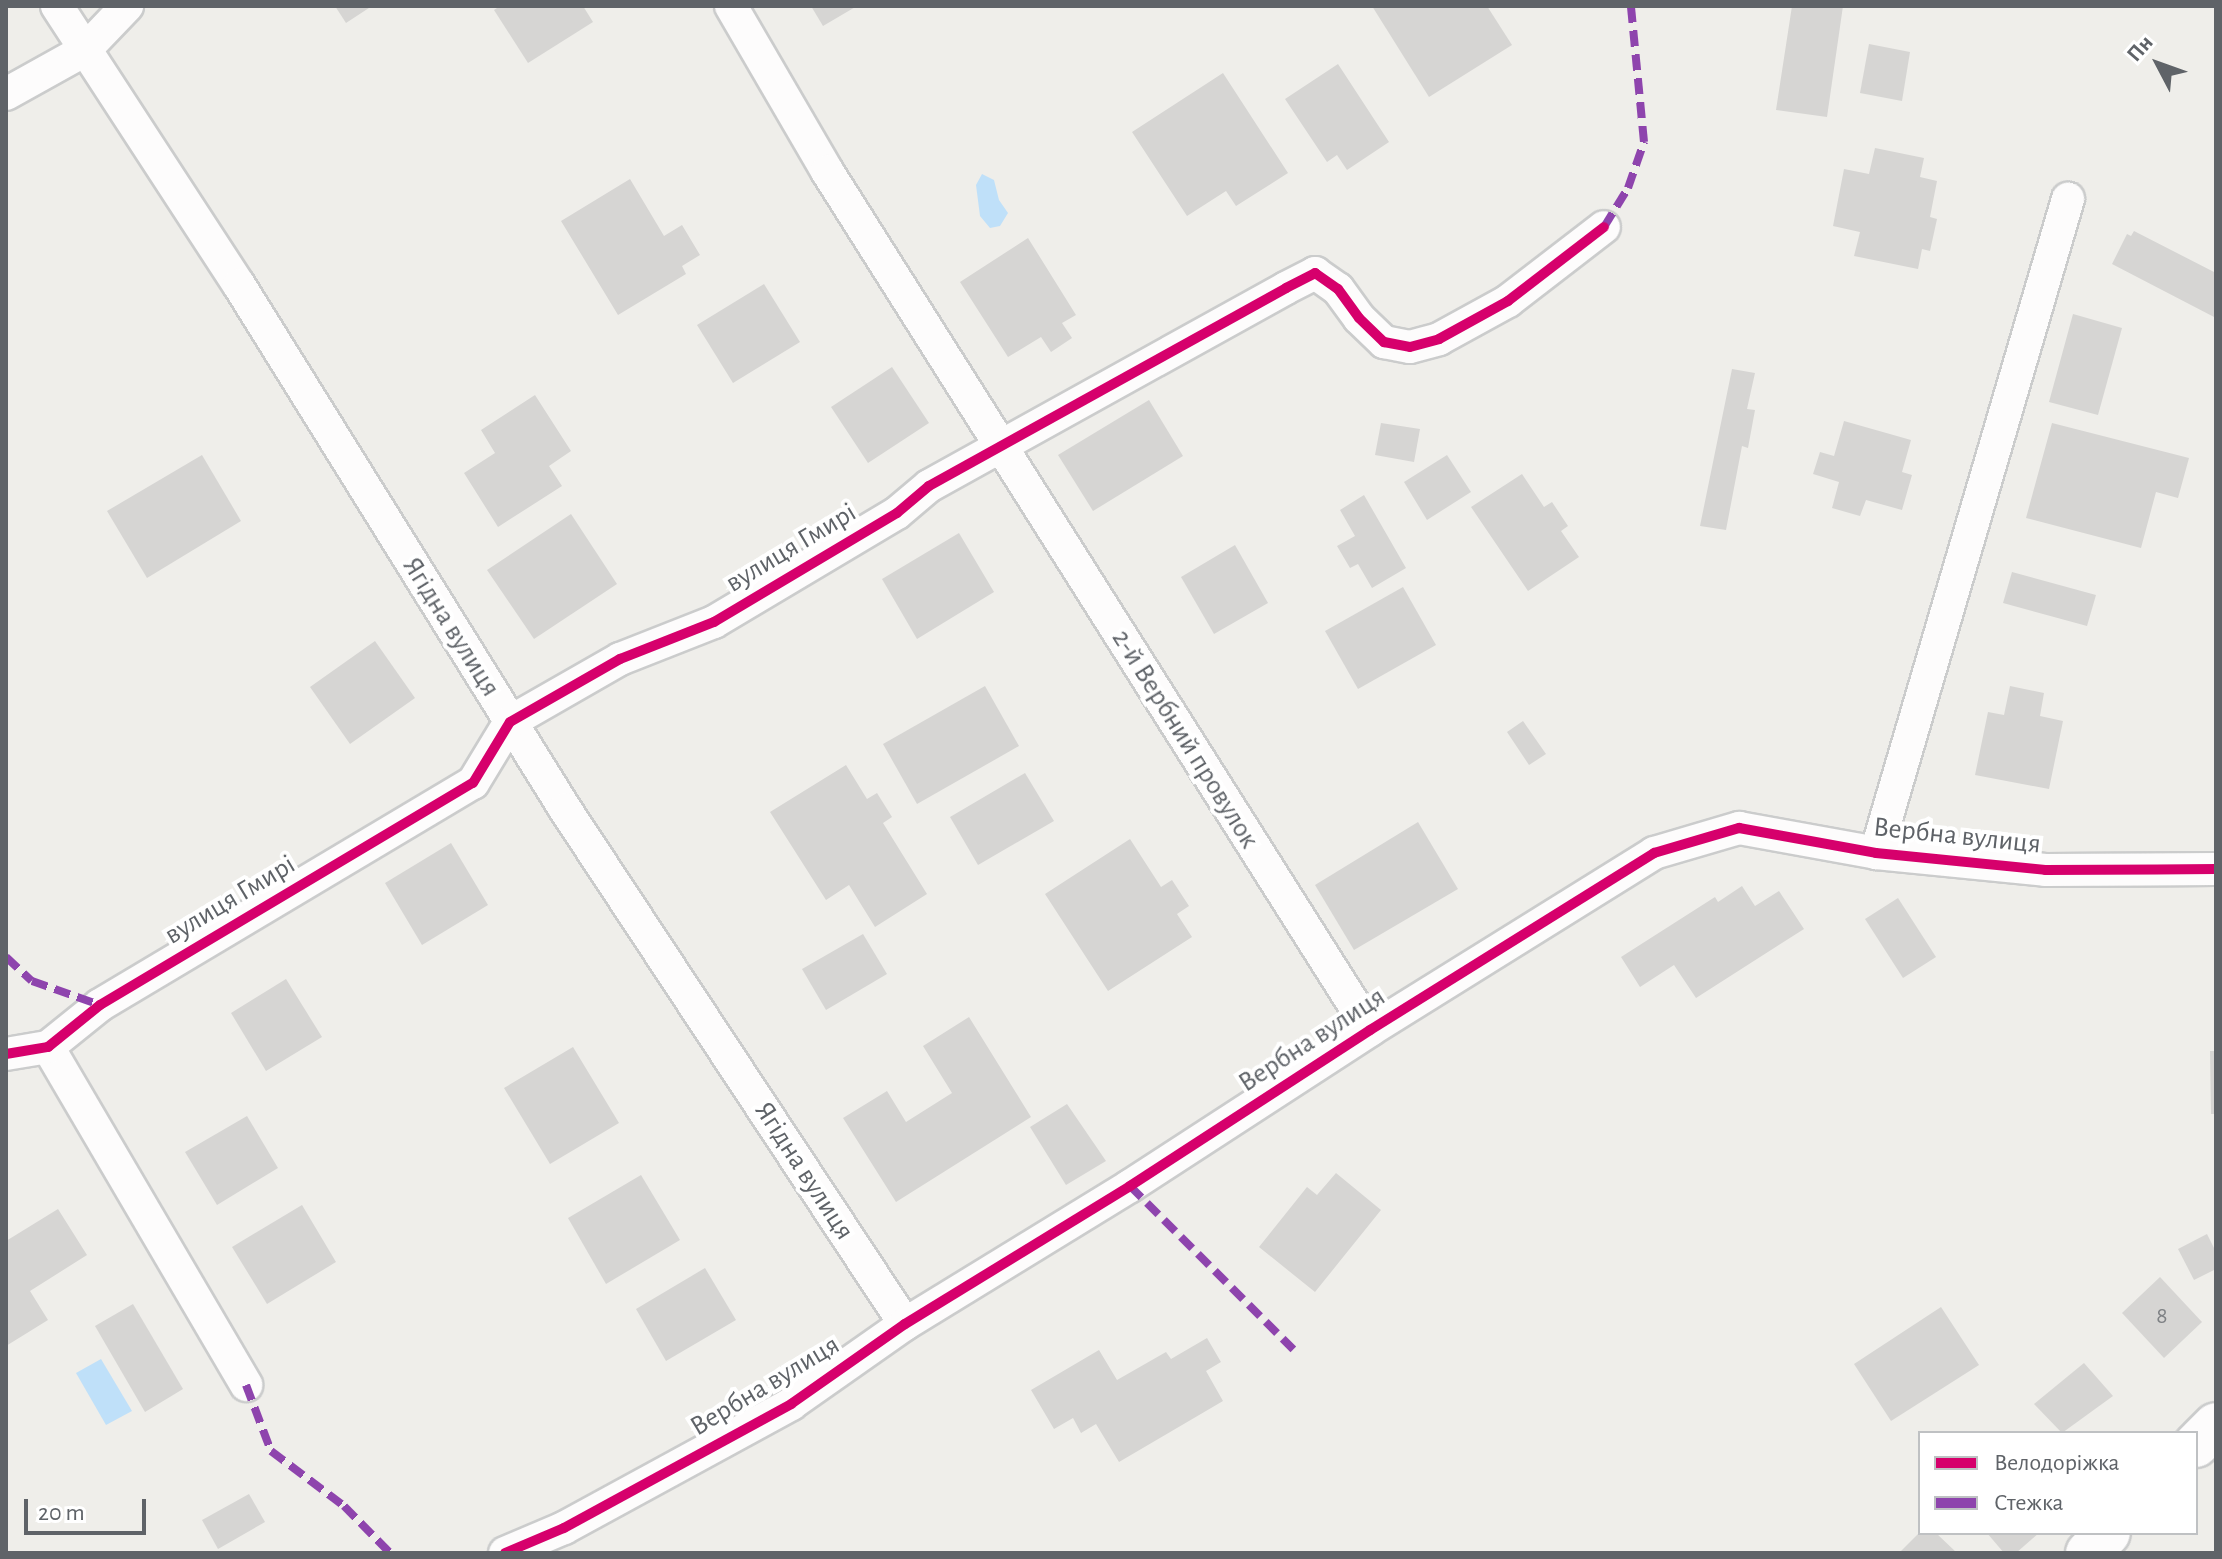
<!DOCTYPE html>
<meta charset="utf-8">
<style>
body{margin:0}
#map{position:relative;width:2222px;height:1559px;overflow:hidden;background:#efeeea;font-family:"Alegreya Sans",sans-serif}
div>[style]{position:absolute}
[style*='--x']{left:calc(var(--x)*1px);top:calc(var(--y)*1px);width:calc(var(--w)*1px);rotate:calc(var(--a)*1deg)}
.water>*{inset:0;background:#bfe0f9}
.building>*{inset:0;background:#d6d5d3}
.roads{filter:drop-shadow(2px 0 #cbcccc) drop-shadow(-2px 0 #cbcccc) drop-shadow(0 2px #cbcccc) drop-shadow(0 -2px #cbcccc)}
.street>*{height:32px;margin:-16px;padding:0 16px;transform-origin:16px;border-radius:16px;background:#fdfcfc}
.secondary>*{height:44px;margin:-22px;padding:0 22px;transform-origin:22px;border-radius:22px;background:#fdfcfc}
.quiet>*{height:8px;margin-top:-4px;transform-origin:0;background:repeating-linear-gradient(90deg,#8e44ad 0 16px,transparent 0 24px)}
.cycleway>*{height:10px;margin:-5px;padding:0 5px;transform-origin:5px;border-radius:5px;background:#d6006c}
span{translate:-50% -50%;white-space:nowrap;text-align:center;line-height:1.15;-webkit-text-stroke:8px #fff;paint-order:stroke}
.number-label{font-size:24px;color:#7e8184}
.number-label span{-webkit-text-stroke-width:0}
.street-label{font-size:28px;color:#5f6368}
.frame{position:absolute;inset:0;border:8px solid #5f6368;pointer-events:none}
.legend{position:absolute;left:1918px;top:1431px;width:280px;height:104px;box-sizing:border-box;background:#fff;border:2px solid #bfc1c3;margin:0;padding:10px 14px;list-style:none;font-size:24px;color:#5f6368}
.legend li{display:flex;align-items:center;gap:16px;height:40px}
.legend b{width:40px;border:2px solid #bfc1c3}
.north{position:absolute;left:2118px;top:24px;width:80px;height:80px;-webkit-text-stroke:6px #fff;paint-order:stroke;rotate:311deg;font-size:22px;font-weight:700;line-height:32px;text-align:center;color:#5f6368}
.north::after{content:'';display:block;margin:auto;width:28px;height:36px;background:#5f6368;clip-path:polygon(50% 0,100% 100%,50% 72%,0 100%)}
.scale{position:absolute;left:24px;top:1499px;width:122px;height:36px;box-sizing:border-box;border:4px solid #5f6368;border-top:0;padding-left:10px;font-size:24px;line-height:28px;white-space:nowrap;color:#5f6368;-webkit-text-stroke:6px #fff;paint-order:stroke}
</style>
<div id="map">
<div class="water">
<i style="clip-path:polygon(982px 174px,994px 180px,999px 200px,1008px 213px,1000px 226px,990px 228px,980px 216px,976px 185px)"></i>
<i style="clip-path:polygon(101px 1359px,132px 1411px,106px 1425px,76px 1373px)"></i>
</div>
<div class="building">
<i style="clip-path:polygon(335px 6px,372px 6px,346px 23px)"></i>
<i style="clip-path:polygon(500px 6px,583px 6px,593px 22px,528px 63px,494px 10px)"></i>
<i style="clip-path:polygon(811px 6px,857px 6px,823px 26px)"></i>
<i style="clip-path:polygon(1372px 6px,1487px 6px,1512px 45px,1429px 97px)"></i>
<i style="clip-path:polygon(1792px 6px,1843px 6px,1827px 117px,1776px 110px)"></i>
<i style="clip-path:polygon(1869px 44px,1910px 52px,1902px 101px,1860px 93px)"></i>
<i style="clip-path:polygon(1338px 64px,1389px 142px,1347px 170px,1337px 155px,1327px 162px,1285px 99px)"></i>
<i style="clip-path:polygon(1223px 73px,1288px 173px,1236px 206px,1226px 191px,1187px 216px,1132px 132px)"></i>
<i style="clip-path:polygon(1875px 148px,1924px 158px,1920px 177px,1937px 181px,1930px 217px,1937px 219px,1930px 251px,1922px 249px,1918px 269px,1854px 256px,1860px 232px,1833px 226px,1844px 169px,1869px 174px)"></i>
<i style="clip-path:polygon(630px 179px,664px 236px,682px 225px,700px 255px,682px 266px,686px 274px,618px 315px,561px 221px)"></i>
<i style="clip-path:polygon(2134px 231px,2216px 273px,2216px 318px,2112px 264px,2127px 234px,2131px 236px)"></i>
<i style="clip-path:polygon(1028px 238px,1076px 315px,1062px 323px,1072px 338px,1051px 352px,1041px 337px,1008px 357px,960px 282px)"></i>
<i style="clip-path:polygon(764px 284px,800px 342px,733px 383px,697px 325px)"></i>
<i style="clip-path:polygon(2073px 314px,2122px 328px,2098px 415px,2049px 402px)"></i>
<i style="clip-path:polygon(892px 367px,929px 423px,868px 463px,831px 407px)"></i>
<i style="clip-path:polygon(1732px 369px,1755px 373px,1747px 409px,1755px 410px,1748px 448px,1742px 446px,1726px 530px,1700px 526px)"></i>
<i style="clip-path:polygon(535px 395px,571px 451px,549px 466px,562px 486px,498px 527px,464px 473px,495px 453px,481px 430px)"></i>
<i style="clip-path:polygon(1149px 400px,1183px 456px,1093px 511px,1058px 455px)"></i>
<i style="clip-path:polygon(1844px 421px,1911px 440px,1902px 472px,1912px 475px,1902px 510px,1866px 500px,1860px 516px,1832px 508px,1839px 482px,1813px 474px,1820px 452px,1834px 456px)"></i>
<i style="clip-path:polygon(1381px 423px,1420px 429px,1414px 462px,1375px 455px)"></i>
<i style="clip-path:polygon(2052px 423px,2189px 458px,2178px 498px,2156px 492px,2141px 548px,2026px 518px)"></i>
<i style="clip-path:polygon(202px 455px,241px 521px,147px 578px,107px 511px)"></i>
<i style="clip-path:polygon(1447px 455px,1471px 492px,1427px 520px,1404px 482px)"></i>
<i style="clip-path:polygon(1522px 474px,1544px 507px,1552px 502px,1568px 526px,1561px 531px,1579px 557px,1528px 591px,1471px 507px)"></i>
<i style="clip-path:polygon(1364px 495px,1406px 568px,1372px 588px,1358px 564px,1350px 568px,1337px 546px,1355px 536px,1340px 510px)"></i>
<i style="clip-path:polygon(571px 514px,617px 584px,534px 639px,487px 570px)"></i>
<i style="clip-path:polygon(959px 533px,994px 592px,917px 639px,882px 579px)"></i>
<i style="clip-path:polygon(1235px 545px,1268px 603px,1214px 634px,1181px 577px)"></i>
<i style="clip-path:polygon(2012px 572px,2096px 595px,2087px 626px,2003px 603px)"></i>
<i style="clip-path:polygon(1403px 587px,1436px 645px,1358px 689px,1325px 631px)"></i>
<i style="clip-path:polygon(375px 641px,415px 698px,350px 744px,310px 687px)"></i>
<i style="clip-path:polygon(985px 686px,1019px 746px,917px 804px,883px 744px)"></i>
<i style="clip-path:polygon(2010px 686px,2044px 693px,2040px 716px,2063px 721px,2049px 789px,1975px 775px,1988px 712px,2004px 715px)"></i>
<i style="clip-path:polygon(1523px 721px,1546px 754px,1529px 765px,1507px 732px)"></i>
<i style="clip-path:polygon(846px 765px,867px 799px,877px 793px,892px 817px,883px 823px,927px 894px,875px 927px,849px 885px,826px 900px,770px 812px)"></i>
<i style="clip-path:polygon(1025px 773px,1054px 821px,978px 865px,950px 817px)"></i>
<i style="clip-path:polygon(1418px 822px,1458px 889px,1354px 950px,1315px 885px)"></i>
<i style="clip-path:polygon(1130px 839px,1161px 887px,1172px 880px,1189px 906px,1177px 914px,1192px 937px,1108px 991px,1045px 894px)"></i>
<i style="clip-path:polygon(451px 843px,488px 905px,422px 945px,385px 883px)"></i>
<i style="clip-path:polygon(1742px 886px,1755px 906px,1779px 891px,1804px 929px,1696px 998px,1674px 965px,1640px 987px,1621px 957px,1715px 897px,1718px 902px)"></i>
<i style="clip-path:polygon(1898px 898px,1936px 957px,1903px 978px,1865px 919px)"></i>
<i style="clip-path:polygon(863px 934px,887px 974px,826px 1010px,802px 969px)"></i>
<i style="clip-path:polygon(286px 979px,322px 1037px,266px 1071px,231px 1013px)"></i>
<i style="clip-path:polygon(969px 1017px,1031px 1117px,896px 1202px,843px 1118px,887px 1091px,906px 1122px,952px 1093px,923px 1046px)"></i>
<i style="clip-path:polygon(573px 1047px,619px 1123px,550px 1164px,504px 1088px)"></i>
<i style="clip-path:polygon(2210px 1051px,2216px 1051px,2216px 1114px,2211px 1114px)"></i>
<i style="clip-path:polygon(1067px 1104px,1106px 1161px,1066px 1185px,1030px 1127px)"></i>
<i style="clip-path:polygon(247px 1116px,278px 1168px,217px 1205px,185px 1152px)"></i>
<i style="clip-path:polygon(1336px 1173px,1381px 1210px,1315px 1292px,1259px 1247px,1307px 1187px,1317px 1195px)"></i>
<i style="clip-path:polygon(641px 1175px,680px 1240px,606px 1284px,568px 1218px)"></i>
<i style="clip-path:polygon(302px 1205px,336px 1262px,267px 1304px,232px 1247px)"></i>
<i style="clip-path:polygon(58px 1209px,87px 1255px,30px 1291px,48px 1320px,6px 1346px,6px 1241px)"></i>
<i style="clip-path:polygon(2207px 1234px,2216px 1252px,2216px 1269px,2194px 1280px,2178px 1249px)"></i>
<i style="clip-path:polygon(705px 1268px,736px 1320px,666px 1361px,636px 1309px)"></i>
<i style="clip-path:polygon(2160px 1277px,2202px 1322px,2164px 1358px,2122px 1313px)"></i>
<i style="clip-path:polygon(133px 1304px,183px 1389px,145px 1412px,95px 1326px)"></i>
<i style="clip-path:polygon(1941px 1307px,1979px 1365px,1891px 1421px,1854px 1364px)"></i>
<i style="clip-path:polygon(1207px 1338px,1221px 1362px,1206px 1371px,1223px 1401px,1119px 1462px,1096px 1424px,1081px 1433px,1073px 1418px,1054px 1429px,1031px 1390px,1099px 1350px,1117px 1380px,1166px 1352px,1171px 1359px)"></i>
<i style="clip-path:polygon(2084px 1363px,2113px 1396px,2062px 1433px,2034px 1404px)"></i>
<i style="clip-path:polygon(249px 1494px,265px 1522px,218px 1549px,202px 1520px)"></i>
<i style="clip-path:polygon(1919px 1533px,1936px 1533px,1957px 1553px,1899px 1553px)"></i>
<i style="clip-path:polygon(1987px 1533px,2039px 1533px,2016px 1553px,2004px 1553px)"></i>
</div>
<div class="roads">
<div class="street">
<i style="--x:57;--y:6;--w:333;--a:56.9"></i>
<i style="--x:239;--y:285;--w:617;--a:58.11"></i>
<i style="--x:565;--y:809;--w:617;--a:56.57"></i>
<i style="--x:731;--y:6;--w:191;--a:59.8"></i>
<i style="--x:827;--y:171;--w:1016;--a:57.7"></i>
<i style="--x:6;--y:94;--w:90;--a:-29.1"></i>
<i style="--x:85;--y:50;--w:61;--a:-46.3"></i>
<i style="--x:1876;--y:853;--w:682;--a:-73.64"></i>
<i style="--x:48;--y:1047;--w:392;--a:59.6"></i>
<i style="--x:6;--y:1054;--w:43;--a:-9.5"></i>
<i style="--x:48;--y:1047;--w:67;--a:-38.9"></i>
<i style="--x:100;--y:1005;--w:434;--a:-30.8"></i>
<i style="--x:473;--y:783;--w:71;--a:-58.8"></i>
<i style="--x:510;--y:722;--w:127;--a:-29.8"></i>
<i style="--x:620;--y:659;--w:101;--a:-21.5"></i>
<i style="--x:714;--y:622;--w:213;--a:-30.8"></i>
<i style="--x:897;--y:513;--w:42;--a:-40.2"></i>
<i style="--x:929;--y:486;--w:408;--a:-29"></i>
<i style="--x:1286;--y:288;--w:33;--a:-27"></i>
<i style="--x:1315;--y:273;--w:28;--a:35"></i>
<i style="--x:1338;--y:289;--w:36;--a:54"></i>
<i style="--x:1359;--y:318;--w:35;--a:44"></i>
<i style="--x:1384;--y:342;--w:26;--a:11"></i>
<i style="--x:1410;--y:347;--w:30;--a:-15"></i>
<i style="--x:1439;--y:339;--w:79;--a:-28.8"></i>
<i style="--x:1508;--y:301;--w:121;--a:-37.6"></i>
<i style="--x:505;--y:1553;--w:64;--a:-23"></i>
<i style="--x:564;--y:1528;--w:259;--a:-28.6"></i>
<i style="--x:791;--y:1404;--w:139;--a:-35.1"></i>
<i style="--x:905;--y:1324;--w:264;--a:-31.5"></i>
<i style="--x:1130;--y:1186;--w:286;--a:-33"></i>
<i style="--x:1370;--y:1030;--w:335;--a:-31.9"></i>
<i style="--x:1654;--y:853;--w:89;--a:-16.4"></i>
<i style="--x:1739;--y:828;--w:139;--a:10.3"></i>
<i style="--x:1876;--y:853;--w:170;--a:5.7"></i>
<i style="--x:2045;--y:870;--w:171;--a:-0.3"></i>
</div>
<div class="secondary">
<i style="--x:2196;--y:1445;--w:28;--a:-45"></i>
<i style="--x:2088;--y:1553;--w:28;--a:-45"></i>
</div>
</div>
<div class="quiet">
<i style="--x:1604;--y:227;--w:46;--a:-58.4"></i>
<i style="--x:1628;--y:188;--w:49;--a:-70.8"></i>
<i style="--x:1644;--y:142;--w:137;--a:-95.5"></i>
<i style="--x:6;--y:957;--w:35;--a:43"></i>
<i style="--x:32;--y:981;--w:72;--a:19.4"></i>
<i style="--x:1130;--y:1186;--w:231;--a:45"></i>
<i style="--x:246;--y:1385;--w:71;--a:69.3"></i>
<i style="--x:271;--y:1451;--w:91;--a:37"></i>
<i style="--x:344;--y:1506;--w:66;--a:45.6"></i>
</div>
<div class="cycleway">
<i style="--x:6;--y:1054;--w:43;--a:-9.5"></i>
<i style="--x:48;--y:1047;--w:67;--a:-38.9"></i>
<i style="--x:100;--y:1005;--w:434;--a:-30.8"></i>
<i style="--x:473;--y:783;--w:71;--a:-58.8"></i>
<i style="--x:510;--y:722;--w:127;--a:-29.8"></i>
<i style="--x:620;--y:659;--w:101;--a:-21.5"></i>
<i style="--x:714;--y:622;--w:213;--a:-30.8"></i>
<i style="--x:897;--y:513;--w:42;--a:-40.2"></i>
<i style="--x:929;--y:486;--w:408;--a:-29"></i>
<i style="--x:1286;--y:288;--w:33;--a:-27"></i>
<i style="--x:1315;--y:273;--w:28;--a:35"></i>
<i style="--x:1338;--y:289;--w:36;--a:54"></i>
<i style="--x:1359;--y:318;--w:35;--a:44"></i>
<i style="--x:1384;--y:342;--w:26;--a:11"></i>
<i style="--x:1410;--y:347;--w:30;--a:-15"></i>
<i style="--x:1439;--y:339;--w:79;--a:-28.8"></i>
<i style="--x:1508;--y:301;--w:121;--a:-37.6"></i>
<i style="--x:505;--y:1553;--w:64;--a:-23"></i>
<i style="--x:564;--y:1528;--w:259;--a:-28.6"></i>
<i style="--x:791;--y:1404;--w:139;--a:-35.1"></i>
<i style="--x:905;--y:1324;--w:264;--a:-31.5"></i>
<i style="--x:1130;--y:1186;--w:286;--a:-33"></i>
<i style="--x:1370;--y:1030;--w:335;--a:-31.9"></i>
<i style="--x:1654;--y:853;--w:89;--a:-16.4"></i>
<i style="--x:1739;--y:828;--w:139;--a:10.3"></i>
<i style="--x:1876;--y:853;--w:170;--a:5.7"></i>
<i style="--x:2045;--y:870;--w:171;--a:-0.3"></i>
</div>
<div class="number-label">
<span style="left:2162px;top:1317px">8</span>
</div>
<div class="street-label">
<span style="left:791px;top:548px;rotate:-31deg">вулиця Гмирі</span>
<span style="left:451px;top:627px;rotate:58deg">Ягідна вулиця</span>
<span style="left:1185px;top:739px;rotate:58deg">2-й Вербний провулок</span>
<span style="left:1957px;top:836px;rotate:6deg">Вербна вулиця</span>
<span style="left:230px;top:900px;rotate:-31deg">вулиця Гмирі</span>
<span style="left:1312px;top:1040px;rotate:-33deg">Вербна вулиця</span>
<span style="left:804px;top:1171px;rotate:57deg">Ягідна вулиця</span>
<span style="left:765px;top:1386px;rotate:-31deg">Вербна вулиця</span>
</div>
<div class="frame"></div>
<ul class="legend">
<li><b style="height:10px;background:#d6006c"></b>Велодоріжка</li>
<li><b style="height:10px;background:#8e44ad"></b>Стежка</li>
</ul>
<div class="north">Пн</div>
<div class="scale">20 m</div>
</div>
